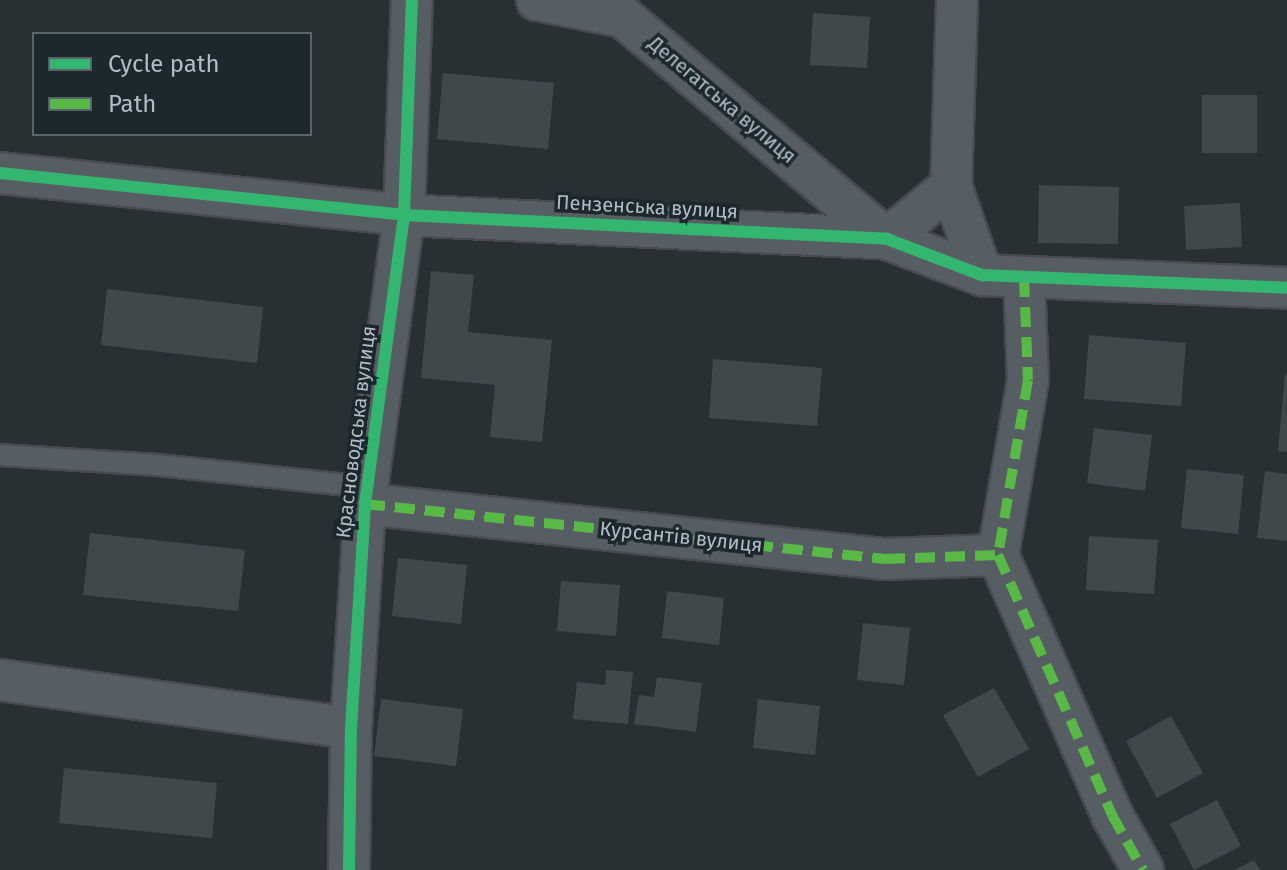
<!DOCTYPE html>
<meta charset="utf-8">
<style>
body{margin:0}
#map{position:relative;width:1287px;height:870px;overflow:hidden;background:#283034;font-family:"Fira Sans",sans-serif}
div>[style]{position:absolute}
[style*='--x']{left:calc(var(--x)*1px);top:calc(var(--y)*1px);width:calc(var(--w)*1px);rotate:calc(var(--a)*1deg)}
.building>*{inset:0;background:#41484c}
.roads{filter:drop-shadow(2px 0 #464b4f) drop-shadow(-2px 0 #464b4f) drop-shadow(0 2px #464b4f) drop-shadow(0 -2px #464b4f)}
.service>*{height:20px;margin:-10px;padding:0 10px;transform-origin:10px;border-radius:10px;background:#575e63}
.minor>*{height:40px;margin:-20px;padding:0 20px;transform-origin:20px;border-radius:20px;background:#575e63}
.quiet>*{height:10px;margin-top:-5px;transform-origin:0;background:repeating-linear-gradient(90deg,#58b947 0 20px,transparent 0 30px)}
.cycleway>*{height:12px;margin:-6px;padding:0 6px;transform-origin:6px;border-radius:6px;background:#33b770}
span{translate:-50% -50%;white-space:nowrap;text-align:center;line-height:1.15;-webkit-text-stroke:7px #1c272e;paint-order:stroke}
.street-label{font-size:20px;color:#b1bdc6}
.legend{position:absolute;left:32px;top:32px;width:280px;height:104px;box-sizing:border-box;background:#1c272e;border:2px solid #58636b;margin:0;padding:10px 14px;list-style:none;font-size:24px;color:#b1bdc6}
.legend li{display:flex;align-items:center;gap:16px;height:40px}
.legend b{width:40px;border:2px solid #58636b}
</style>
<div id="map">
<div class="building">
<i style="clip-path:polygon(813px 13px,870px 17px,867px 68px,810px 65px)"></i>
<i style="clip-path:polygon(443px 73px,554px 83px,548px 149px,437px 139px)"></i>
<i style="clip-path:polygon(1202px 95px,1257px 95px,1257px 153px,1202px 153px)"></i>
<i style="clip-path:polygon(1039px 185px,1119px 187px,1118px 244px,1038px 243px)"></i>
<i style="clip-path:polygon(1240px 203px,1242px 247px,1186px 250px,1184px 206px)"></i>
<i style="clip-path:polygon(431px 271px,474px 275px,468px 332px,552px 340px,542px 442px,490px 437px,495px 385px,421px 378px)"></i>
<i style="clip-path:polygon(107px 289px,263px 307px,257px 363px,101px 345px)"></i>
<i style="clip-path:polygon(1089px 335px,1186px 343px,1181px 406px,1084px 399px)"></i>
<i style="clip-path:polygon(713px 359px,822px 368px,817px 426px,709px 418px)"></i>
<i style="clip-path:polygon(1285px 374px,1287px 374px,1287px 452px,1278px 451px)"></i>
<i style="clip-path:polygon(1094px 428px,1152px 435px,1145px 491px,1087px 483px)"></i>
<i style="clip-path:polygon(1187px 469px,1244px 475px,1238px 534px,1181px 528px)"></i>
<i style="clip-path:polygon(1265px 471px,1287px 474px,1287px 541px,1257px 538px)"></i>
<i style="clip-path:polygon(90px 533px,245px 550px,238px 611px,83px 595px)"></i>
<i style="clip-path:polygon(1089px 536px,1158px 540px,1154px 594px,1086px 590px)"></i>
<i style="clip-path:polygon(398px 558px,467px 565px,461px 624px,392px 616px)"></i>
<i style="clip-path:polygon(561px 581px,620px 585px,616px 636px,557px 631px)"></i>
<i style="clip-path:polygon(667px 591px,724px 598px,719px 645px,662px 638px)"></i>
<i style="clip-path:polygon(863px 623px,910px 628px,904px 685px,857px 680px)"></i>
<i style="clip-path:polygon(606px 670px,633px 672px,628px 724px,573px 719px,577px 682px,605px 685px)"></i>
<i style="clip-path:polygon(657px 677px,702px 683px,696px 732px,634px 724px,639px 695px,654px 697px)"></i>
<i style="clip-path:polygon(994px 688px,1029px 749px,978px 777px,943px 715px)"></i>
<i style="clip-path:polygon(381px 699px,463px 709px,456px 766px,374px 756px)"></i>
<i style="clip-path:polygon(758px 699px,820px 706px,815px 755px,753px 748px)"></i>
<i style="clip-path:polygon(1171px 716px,1203px 773px,1157px 798px,1126px 741px)"></i>
<i style="clip-path:polygon(64px 768px,217px 783px,212px 838px,59px 823px)"></i>
<i style="clip-path:polygon(1217px 800px,1241px 846px,1194px 870px,1170px 824px)"></i>
<i style="clip-path:polygon(1254px 860px,1260px 870px,1234px 870px)"></i>
</div>
<div class="roads">
<div class="service">
<i style="--x:0;--y:455;--w:158;--a:3.6"></i>
<i style="--x:158;--y:465;--w:210;--a:6"></i>
</div>
<div class="minor">
<i style="--x:537;--y:0;--w:88;--a:11.2"></i>
<i style="--x:623;--y:17;--w:345;--a:40.1"></i>
<i style="--x:887;--y:239;--w:83;--a:-39.6"></i>
<i style="--x:957;--y:0;--w:186;--a:91.8"></i>
<i style="--x:951;--y:186;--w:94;--a:70.8"></i>
<i style="--x:0;--y:173;--w:406;--a:5.9"></i>
<i style="--x:404;--y:215;--w:484;--a:2.8"></i>
<i style="--x:887;--y:239;--w:102;--a:20.8"></i>
<i style="--x:982;--y:275;--w:305;--a:2.4"></i>
<i style="--x:1024;--y:277;--w:103;--a:87.8"></i>
<i style="--x:1028;--y:380;--w:178;--a:99.7"></i>
<i style="--x:998;--y:555;--w:284;--a:66.3"></i>
<i style="--x:1112;--y:815;--w:63;--a:60.6"></i>
<i style="--x:365;--y:504;--w:523;--a:6.04"></i>
<i style="--x:885;--y:559;--w:113;--a:-2"></i>
<i style="--x:0;--y:680;--w:354;--a:7.8"></i>
<i style="--x:349;--y:870;--w:142;--a:-89.2"></i>
<i style="--x:351;--y:728;--w:224;--a:-86.4"></i>
<i style="--x:365;--y:504;--w:292;--a:-82.3"></i>
<i style="--x:404;--y:215;--w:215;--a:-87.9"></i>
</div>
</div>
<div class="quiet">
<i style="--x:1024;--y:277;--w:103;--a:87.8"></i>
<i style="--x:1028;--y:380;--w:178;--a:99.7"></i>
<i style="--x:998;--y:555;--w:284;--a:66.3"></i>
<i style="--x:1112;--y:815;--w:63;--a:60.6"></i>
<i style="--x:365;--y:504;--w:523;--a:6.04"></i>
<i style="--x:885;--y:559;--w:113;--a:-2"></i>
</div>
<div class="cycleway">
<i style="--x:0;--y:173;--w:406;--a:5.9"></i>
<i style="--x:404;--y:215;--w:484;--a:2.8"></i>
<i style="--x:887;--y:239;--w:102;--a:20.8"></i>
<i style="--x:982;--y:275;--w:305;--a:2.4"></i>
<i style="--x:349;--y:870;--w:142;--a:-89.2"></i>
<i style="--x:351;--y:728;--w:224;--a:-86.4"></i>
<i style="--x:365;--y:504;--w:292;--a:-82.3"></i>
<i style="--x:404;--y:215;--w:215;--a:-87.9"></i>
</div>
<div class="street-label">
<span style="left:722px;top:100px;rotate:40deg">Делегатська вулиця</span>
<span style="left:647px;top:207px;rotate:3deg">Пензенська вулиця</span>
<span style="left:356px;top:432px;rotate:-83deg">Красноводська вулиця</span>
<span style="left:681px;top:537px;rotate:6deg">Курсантів вулиця</span>
</div>
<ul class="legend">
<li><b style="height:10px;background:#33b770"></b>Cycle path</li>
<li><b style="height:10px;background:#58b947"></b>Path</li>
</ul>
</div>
